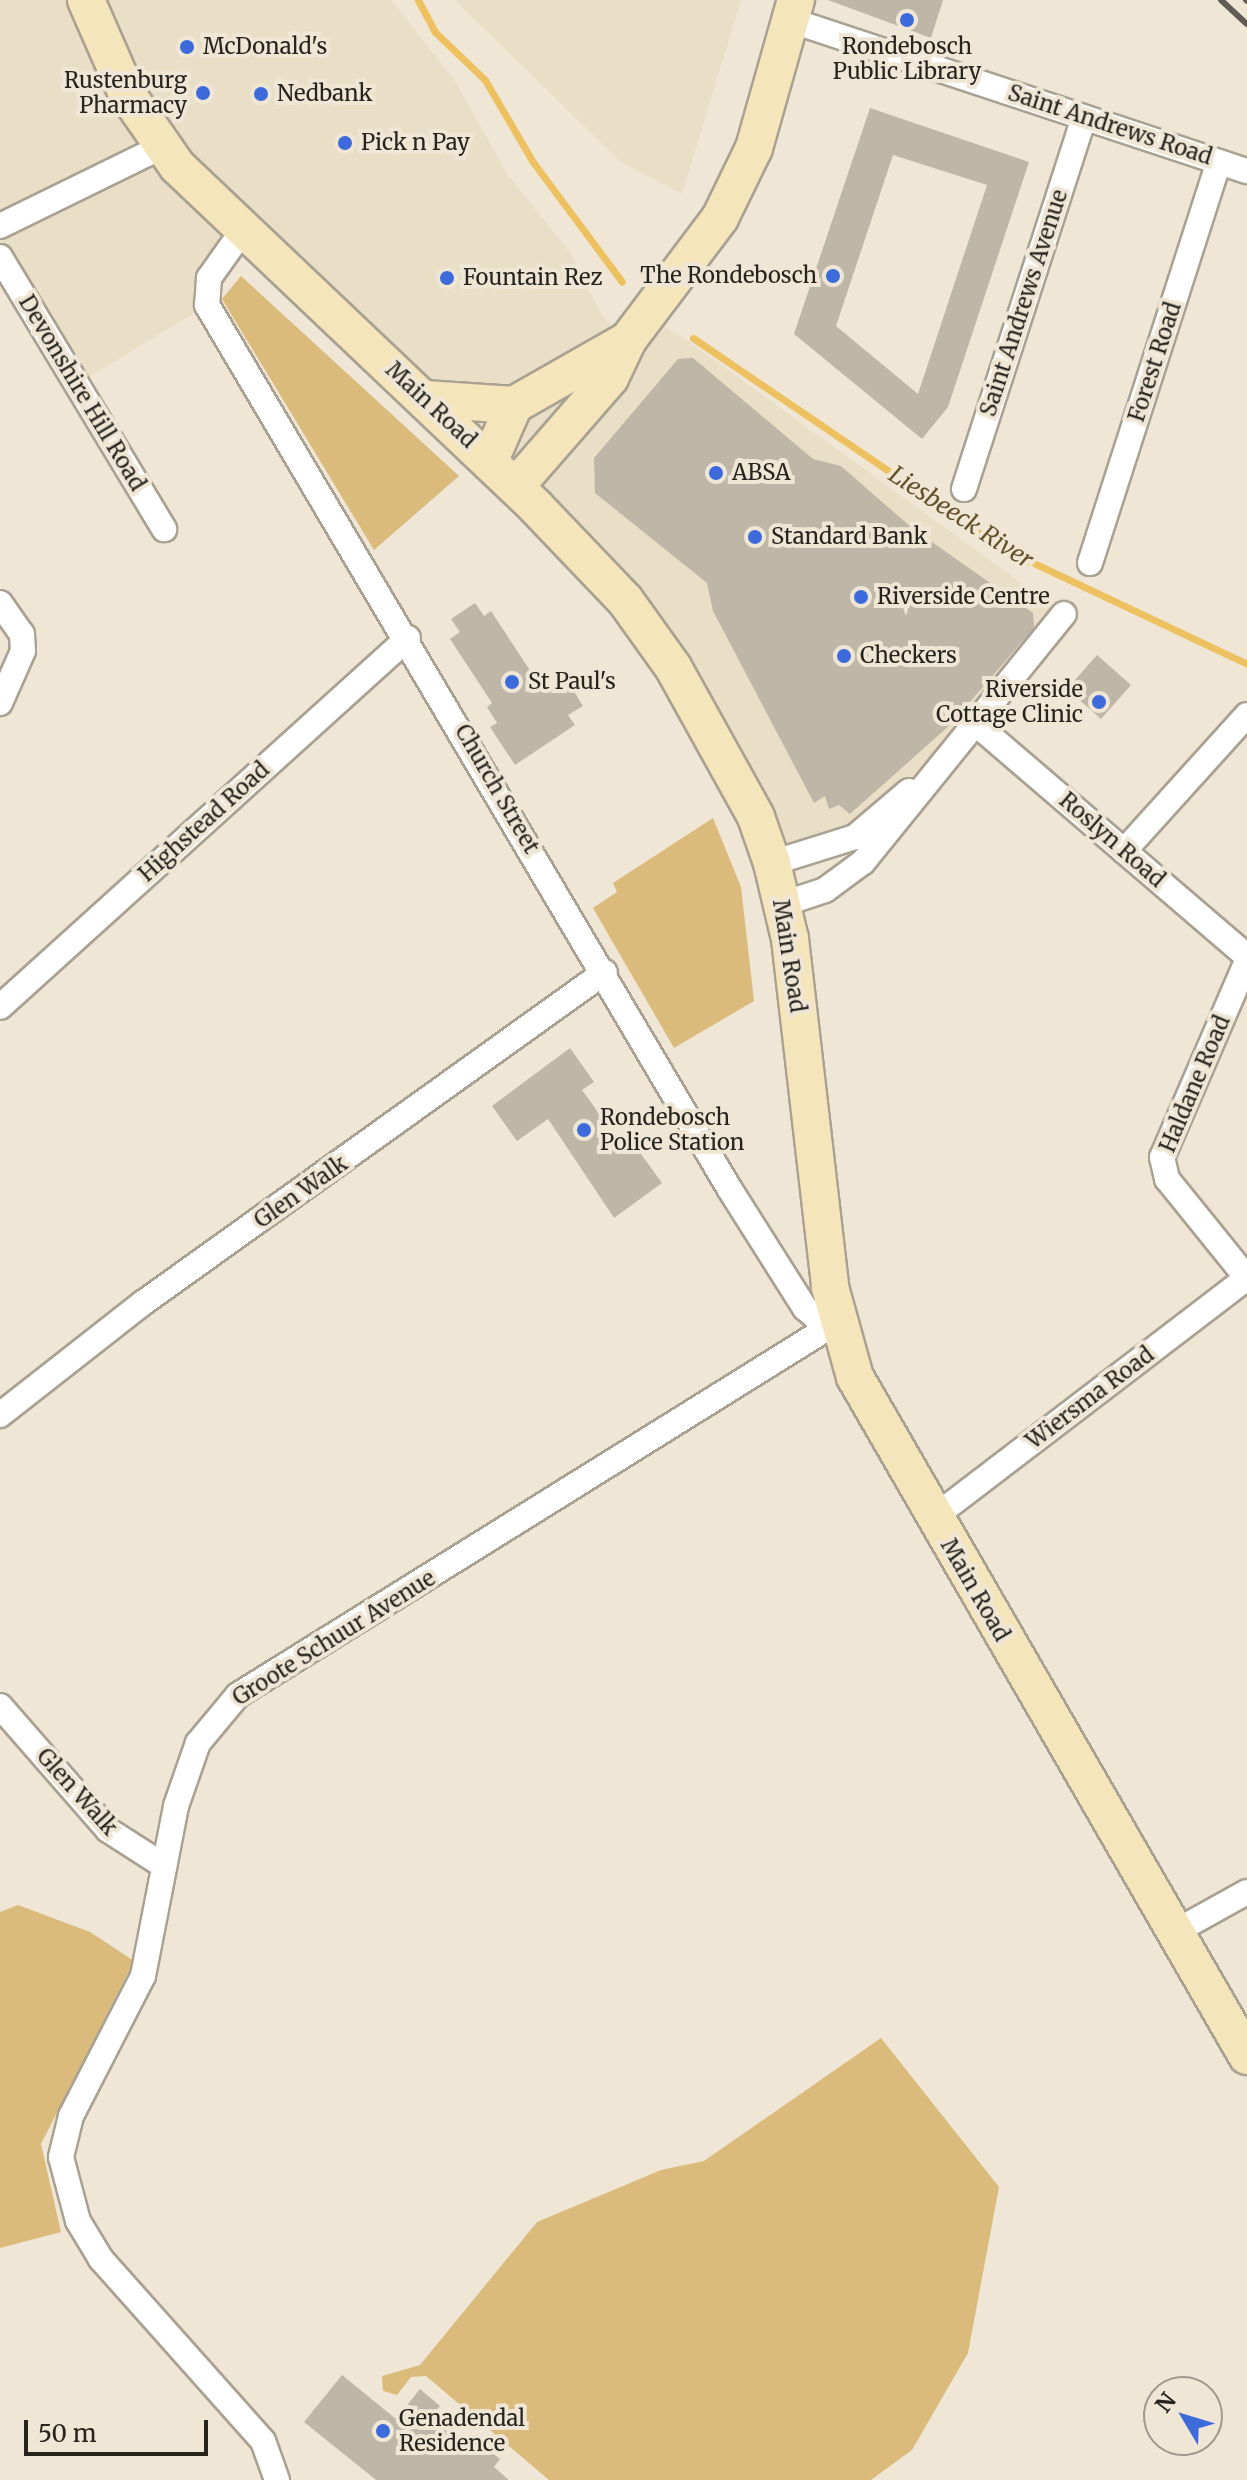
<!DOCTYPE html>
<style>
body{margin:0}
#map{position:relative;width:1247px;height:2480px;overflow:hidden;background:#efe6d6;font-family:Merriweather,serif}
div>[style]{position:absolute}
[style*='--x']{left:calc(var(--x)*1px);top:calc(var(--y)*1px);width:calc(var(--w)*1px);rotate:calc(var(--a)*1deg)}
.built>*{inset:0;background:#e9dec6}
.green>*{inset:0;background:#dabb7b}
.stream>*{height:7px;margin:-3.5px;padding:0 3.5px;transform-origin:3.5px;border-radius:3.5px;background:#eec160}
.building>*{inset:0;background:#beb7a7}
.roads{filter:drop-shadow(2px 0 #a9a192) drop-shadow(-2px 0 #a9a192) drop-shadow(0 2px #a9a192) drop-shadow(0 -2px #a9a192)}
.street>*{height:24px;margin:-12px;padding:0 12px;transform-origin:12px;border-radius:12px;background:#fff}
.secondary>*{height:36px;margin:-18px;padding:0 18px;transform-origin:18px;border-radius:18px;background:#f5e5bb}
.rail>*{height:6px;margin:-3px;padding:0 3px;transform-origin:3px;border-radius:3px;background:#605c53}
.dots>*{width:22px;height:22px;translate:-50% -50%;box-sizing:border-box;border:4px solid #efe6d6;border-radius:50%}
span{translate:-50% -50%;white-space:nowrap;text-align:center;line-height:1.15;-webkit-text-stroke:8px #efe6d6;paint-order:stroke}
.poi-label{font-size:22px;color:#27241e}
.left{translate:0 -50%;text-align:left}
.right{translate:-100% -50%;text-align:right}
.street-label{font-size:22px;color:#27241e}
.water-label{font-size:24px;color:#645129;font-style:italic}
.north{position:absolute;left:1143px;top:2376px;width:80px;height:80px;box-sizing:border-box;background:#efe6d6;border:2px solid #9f988c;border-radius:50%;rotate:308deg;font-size:22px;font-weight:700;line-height:32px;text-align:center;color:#27241e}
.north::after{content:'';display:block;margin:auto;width:28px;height:36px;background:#3d6bdc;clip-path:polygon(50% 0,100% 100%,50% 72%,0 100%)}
.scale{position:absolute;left:24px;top:2420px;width:184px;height:36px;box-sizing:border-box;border:4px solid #27241e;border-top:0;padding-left:10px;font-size:24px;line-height:28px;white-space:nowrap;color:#27241e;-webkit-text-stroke:6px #efe6d6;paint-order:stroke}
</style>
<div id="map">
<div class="built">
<i style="clip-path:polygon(0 0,391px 0,455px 81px,507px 174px,571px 254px,602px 316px,628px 340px,646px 315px,684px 338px,1064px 614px,951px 755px,872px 826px,772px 863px,673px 667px,243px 230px,207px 305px,76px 385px,0 257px)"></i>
<i style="clip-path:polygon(455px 0,741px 0,682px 194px,621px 162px)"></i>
</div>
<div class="green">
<i style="clip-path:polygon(241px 276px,459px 476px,374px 550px,222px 299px)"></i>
<i style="clip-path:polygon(713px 818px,741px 887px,754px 1001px,674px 1048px,593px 908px,617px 892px,613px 883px)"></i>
<i style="clip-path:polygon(18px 1905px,90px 1932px,134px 1961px,41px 2144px,61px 2232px,0 2248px,0 1912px)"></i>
<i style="clip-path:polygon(881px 2038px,999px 2187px,968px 2353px,912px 2450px,871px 2480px,549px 2480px,426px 2376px,411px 2377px,397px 2395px,383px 2391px,382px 2376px,420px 2365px,537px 2222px,661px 2170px,704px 2161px)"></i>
</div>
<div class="stream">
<i style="--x:418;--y:0;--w:36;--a:62"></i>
<i style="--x:435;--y:32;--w:69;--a:43.8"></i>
<i style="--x:485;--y:80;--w:95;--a:59.7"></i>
<i style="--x:533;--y:162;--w:149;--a:53.4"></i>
<i style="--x:693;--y:338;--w:376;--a:34.2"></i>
<i style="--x:1004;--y:549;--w:269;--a:25.3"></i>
</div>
<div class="building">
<i style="clip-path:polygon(828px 0,943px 0,931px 38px)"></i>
<i style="clip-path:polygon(evenodd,870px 108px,1029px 162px,948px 407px,922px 439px,794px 334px,870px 108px,893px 155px,987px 185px,918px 394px,836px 326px,893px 155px)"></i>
<i style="clip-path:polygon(693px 358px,813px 459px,841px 466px,912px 528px,1033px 613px,1034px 628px,950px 725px,850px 814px,839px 805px,829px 809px,825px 796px,814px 803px,713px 611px,707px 583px,595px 493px,594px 458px,678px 359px)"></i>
<i style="clip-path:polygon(475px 603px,484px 616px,491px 611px,533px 675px,539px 672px,550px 687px,565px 677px,583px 706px,568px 715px,575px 725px,515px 765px,490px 727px,497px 723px,487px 707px,492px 703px,450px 639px,460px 632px,451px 619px)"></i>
<i style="clip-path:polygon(1097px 655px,1131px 685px,1101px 719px,1067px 689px)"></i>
<i style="clip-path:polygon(570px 1048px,594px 1082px,582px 1090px,624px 1148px,633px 1143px,662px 1183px,614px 1218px,548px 1119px,517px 1141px,492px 1106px)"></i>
<i style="clip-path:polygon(342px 2375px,396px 2419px,420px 2389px,440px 2406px,431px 2417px,474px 2451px,480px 2443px,500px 2459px,494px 2467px,509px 2480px,376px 2480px,304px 2422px)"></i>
</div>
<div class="roads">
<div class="street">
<i style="--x:790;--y:20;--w:481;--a:18.3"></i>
<i style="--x:0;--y:226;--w:179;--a:-26.1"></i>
<i style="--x:243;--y:230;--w:59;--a:125.3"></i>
<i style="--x:209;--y:278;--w:27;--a:94"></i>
<i style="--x:207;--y:305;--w:1026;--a:59.41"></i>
<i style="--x:729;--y:1188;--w:142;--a:57.7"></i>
<i style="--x:805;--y:1308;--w:44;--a:41.3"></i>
<i style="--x:0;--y:257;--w:318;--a:58.9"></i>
<i style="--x:964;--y:489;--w:390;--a:-72.1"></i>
<i style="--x:1090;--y:563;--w:421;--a:-72.2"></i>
<i style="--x:0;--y:603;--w:38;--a:55"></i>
<i style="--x:22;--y:634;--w:17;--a:87"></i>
<i style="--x:23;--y:651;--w:57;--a:113.9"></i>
<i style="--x:976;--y:724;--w:357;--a:40.6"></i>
<i style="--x:1124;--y:851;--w:183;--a:-47.9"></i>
<i style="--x:772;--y:863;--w:87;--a:-17.4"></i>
<i style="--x:855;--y:837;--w:71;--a:-40.4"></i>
<i style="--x:783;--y:904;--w:44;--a:-18.4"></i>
<i style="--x:825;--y:890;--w:47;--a:-36.4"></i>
<i style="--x:863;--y:862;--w:319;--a:-51"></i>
<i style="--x:1247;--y:961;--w:214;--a:113.4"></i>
<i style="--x:1162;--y:1157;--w:23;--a:77"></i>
<i style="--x:1167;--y:1179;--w:127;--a:51.1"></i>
<i style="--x:0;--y:1007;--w:550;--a:-42.13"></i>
<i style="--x:0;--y:1415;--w:182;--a:-38.1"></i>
<i style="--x:143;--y:1303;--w:568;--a:-35.62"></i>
<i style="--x:933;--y:1518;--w:395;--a:-37.4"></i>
<i style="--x:0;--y:1706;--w:164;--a:48.9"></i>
<i style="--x:108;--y:1830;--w:67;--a:32.7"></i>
<i style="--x:1175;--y:1932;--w:82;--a:-29.1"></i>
<i style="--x:277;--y:2480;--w:41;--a:-109.7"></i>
<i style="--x:263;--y:2441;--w:244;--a:-131.7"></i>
<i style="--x:101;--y:2259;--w:44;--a:-121.2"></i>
<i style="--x:78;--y:2221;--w:66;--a:-104.9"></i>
<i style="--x:61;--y:2157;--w:42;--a:-76.3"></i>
<i style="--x:71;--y:2116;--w:157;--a:-62.8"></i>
<i style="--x:143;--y:1976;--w:173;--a:-79"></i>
<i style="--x:176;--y:1806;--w:67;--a:-70.8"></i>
<i style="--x:198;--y:1743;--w:62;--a:-50.2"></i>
<i style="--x:238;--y:1695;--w:693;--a:-31.9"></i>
</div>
<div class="secondary">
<i style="--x:86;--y:0;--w:103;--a:66.4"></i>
<i style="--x:127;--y:94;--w:88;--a:55.2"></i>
<i style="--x:177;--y:166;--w:495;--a:43.5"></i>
<i style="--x:536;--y:507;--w:129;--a:46.3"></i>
<i style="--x:625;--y:600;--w:82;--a:54.4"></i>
<i style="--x:673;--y:667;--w:171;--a:61"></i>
<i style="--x:756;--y:817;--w:49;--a:70.8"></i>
<i style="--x:772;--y:863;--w:78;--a:76.7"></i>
<i style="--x:790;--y:939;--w:350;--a:83.4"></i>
<i style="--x:830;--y:1287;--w:93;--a:74.5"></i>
<i style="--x:855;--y:1377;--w:784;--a:60"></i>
<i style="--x:425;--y:399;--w:89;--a:3.9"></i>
<i style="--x:490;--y:460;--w:60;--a:-66.4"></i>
<i style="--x:514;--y:405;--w:131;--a:-29.7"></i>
<i style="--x:516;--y:486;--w:143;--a:-49"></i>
<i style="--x:610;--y:378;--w:42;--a:-64.7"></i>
<i style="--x:628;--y:340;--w:153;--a:-53"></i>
<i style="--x:720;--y:218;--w:78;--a:-64.1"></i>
<i style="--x:754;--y:148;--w:154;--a:-74.2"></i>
</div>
</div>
<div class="rail">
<i style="--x:1221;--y:0;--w:35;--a:43"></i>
<i style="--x:1246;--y:0;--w:1;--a:45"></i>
</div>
<div class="dots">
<i style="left:907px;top:20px;background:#3d6bdc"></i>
<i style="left:187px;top:47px;background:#3d6bdc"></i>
<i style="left:203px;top:93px;background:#3d6bdc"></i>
<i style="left:261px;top:94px;background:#3d6bdc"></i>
<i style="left:345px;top:143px;background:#3d6bdc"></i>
<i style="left:833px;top:276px;background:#3d6bdc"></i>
<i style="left:447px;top:278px;background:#3d6bdc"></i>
<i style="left:716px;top:473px;background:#3d6bdc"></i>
<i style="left:755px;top:537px;background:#3d6bdc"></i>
<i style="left:861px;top:597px;background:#3d6bdc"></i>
<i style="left:844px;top:656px;background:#3d6bdc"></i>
<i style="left:512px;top:682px;background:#3d6bdc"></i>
<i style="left:1099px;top:702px;background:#3d6bdc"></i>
<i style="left:584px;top:1130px;background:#3d6bdc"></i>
<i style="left:383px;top:2431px;background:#3d6bdc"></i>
</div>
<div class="poi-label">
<span style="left:907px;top:59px">Rondebosch<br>Public Library</span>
<span class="left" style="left:203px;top:47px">McDonald's</span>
<span class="right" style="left:187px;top:93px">Rustenburg<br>Pharmacy</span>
<span class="left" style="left:277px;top:94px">Nedbank</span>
<span class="left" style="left:361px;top:143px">Pick n Pay</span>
<span class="right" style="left:817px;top:276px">The Rondebosch</span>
<span class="left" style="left:463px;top:278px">Fountain Rez</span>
<span class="left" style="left:732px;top:473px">ABSA</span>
<span class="left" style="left:771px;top:537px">Standard Bank</span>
<span class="left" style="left:877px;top:597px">Riverside Centre</span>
<span class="left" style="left:860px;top:656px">Checkers</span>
<span class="left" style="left:528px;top:682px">St Paul's</span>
<span class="right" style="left:1083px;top:702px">Riverside<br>Cottage Clinic</span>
<span class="left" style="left:600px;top:1130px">Rondebosch<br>Police Station</span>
<span class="left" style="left:399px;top:2431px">Genadendal<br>Residence</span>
</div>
<div class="street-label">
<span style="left:1110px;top:125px;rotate:18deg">Saint Andrews Road</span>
<span style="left:1024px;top:303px;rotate:-72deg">Saint Andrews Avenue</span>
<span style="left:1155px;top:362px;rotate:-72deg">Forest Road</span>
<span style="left:82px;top:393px;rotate:59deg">Devonshire Hill Road</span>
<span style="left:431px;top:405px;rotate:43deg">Main Road</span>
<span style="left:497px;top:789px;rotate:60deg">Church Street</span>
<span style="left:204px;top:822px;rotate:-42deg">Highstead Road</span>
<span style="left:1112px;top:840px;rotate:41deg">Roslyn Road</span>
<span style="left:789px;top:956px;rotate:81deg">Main Road</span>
<span style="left:1195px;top:1084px;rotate:-67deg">Haldane Road</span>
<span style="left:301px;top:1192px;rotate:-35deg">Glen Walk</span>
<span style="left:1090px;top:1398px;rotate:-37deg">Wiersma Road</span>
<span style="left:975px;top:1590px;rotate:60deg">Main Road</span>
<span style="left:334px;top:1638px;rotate:-32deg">Groote Schuur Avenue</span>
<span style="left:77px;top:1792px;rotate:48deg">Glen Walk</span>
</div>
<div class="water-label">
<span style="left:961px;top:517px;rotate:33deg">Liesbeeck River</span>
</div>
<div class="north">N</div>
<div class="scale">50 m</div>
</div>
